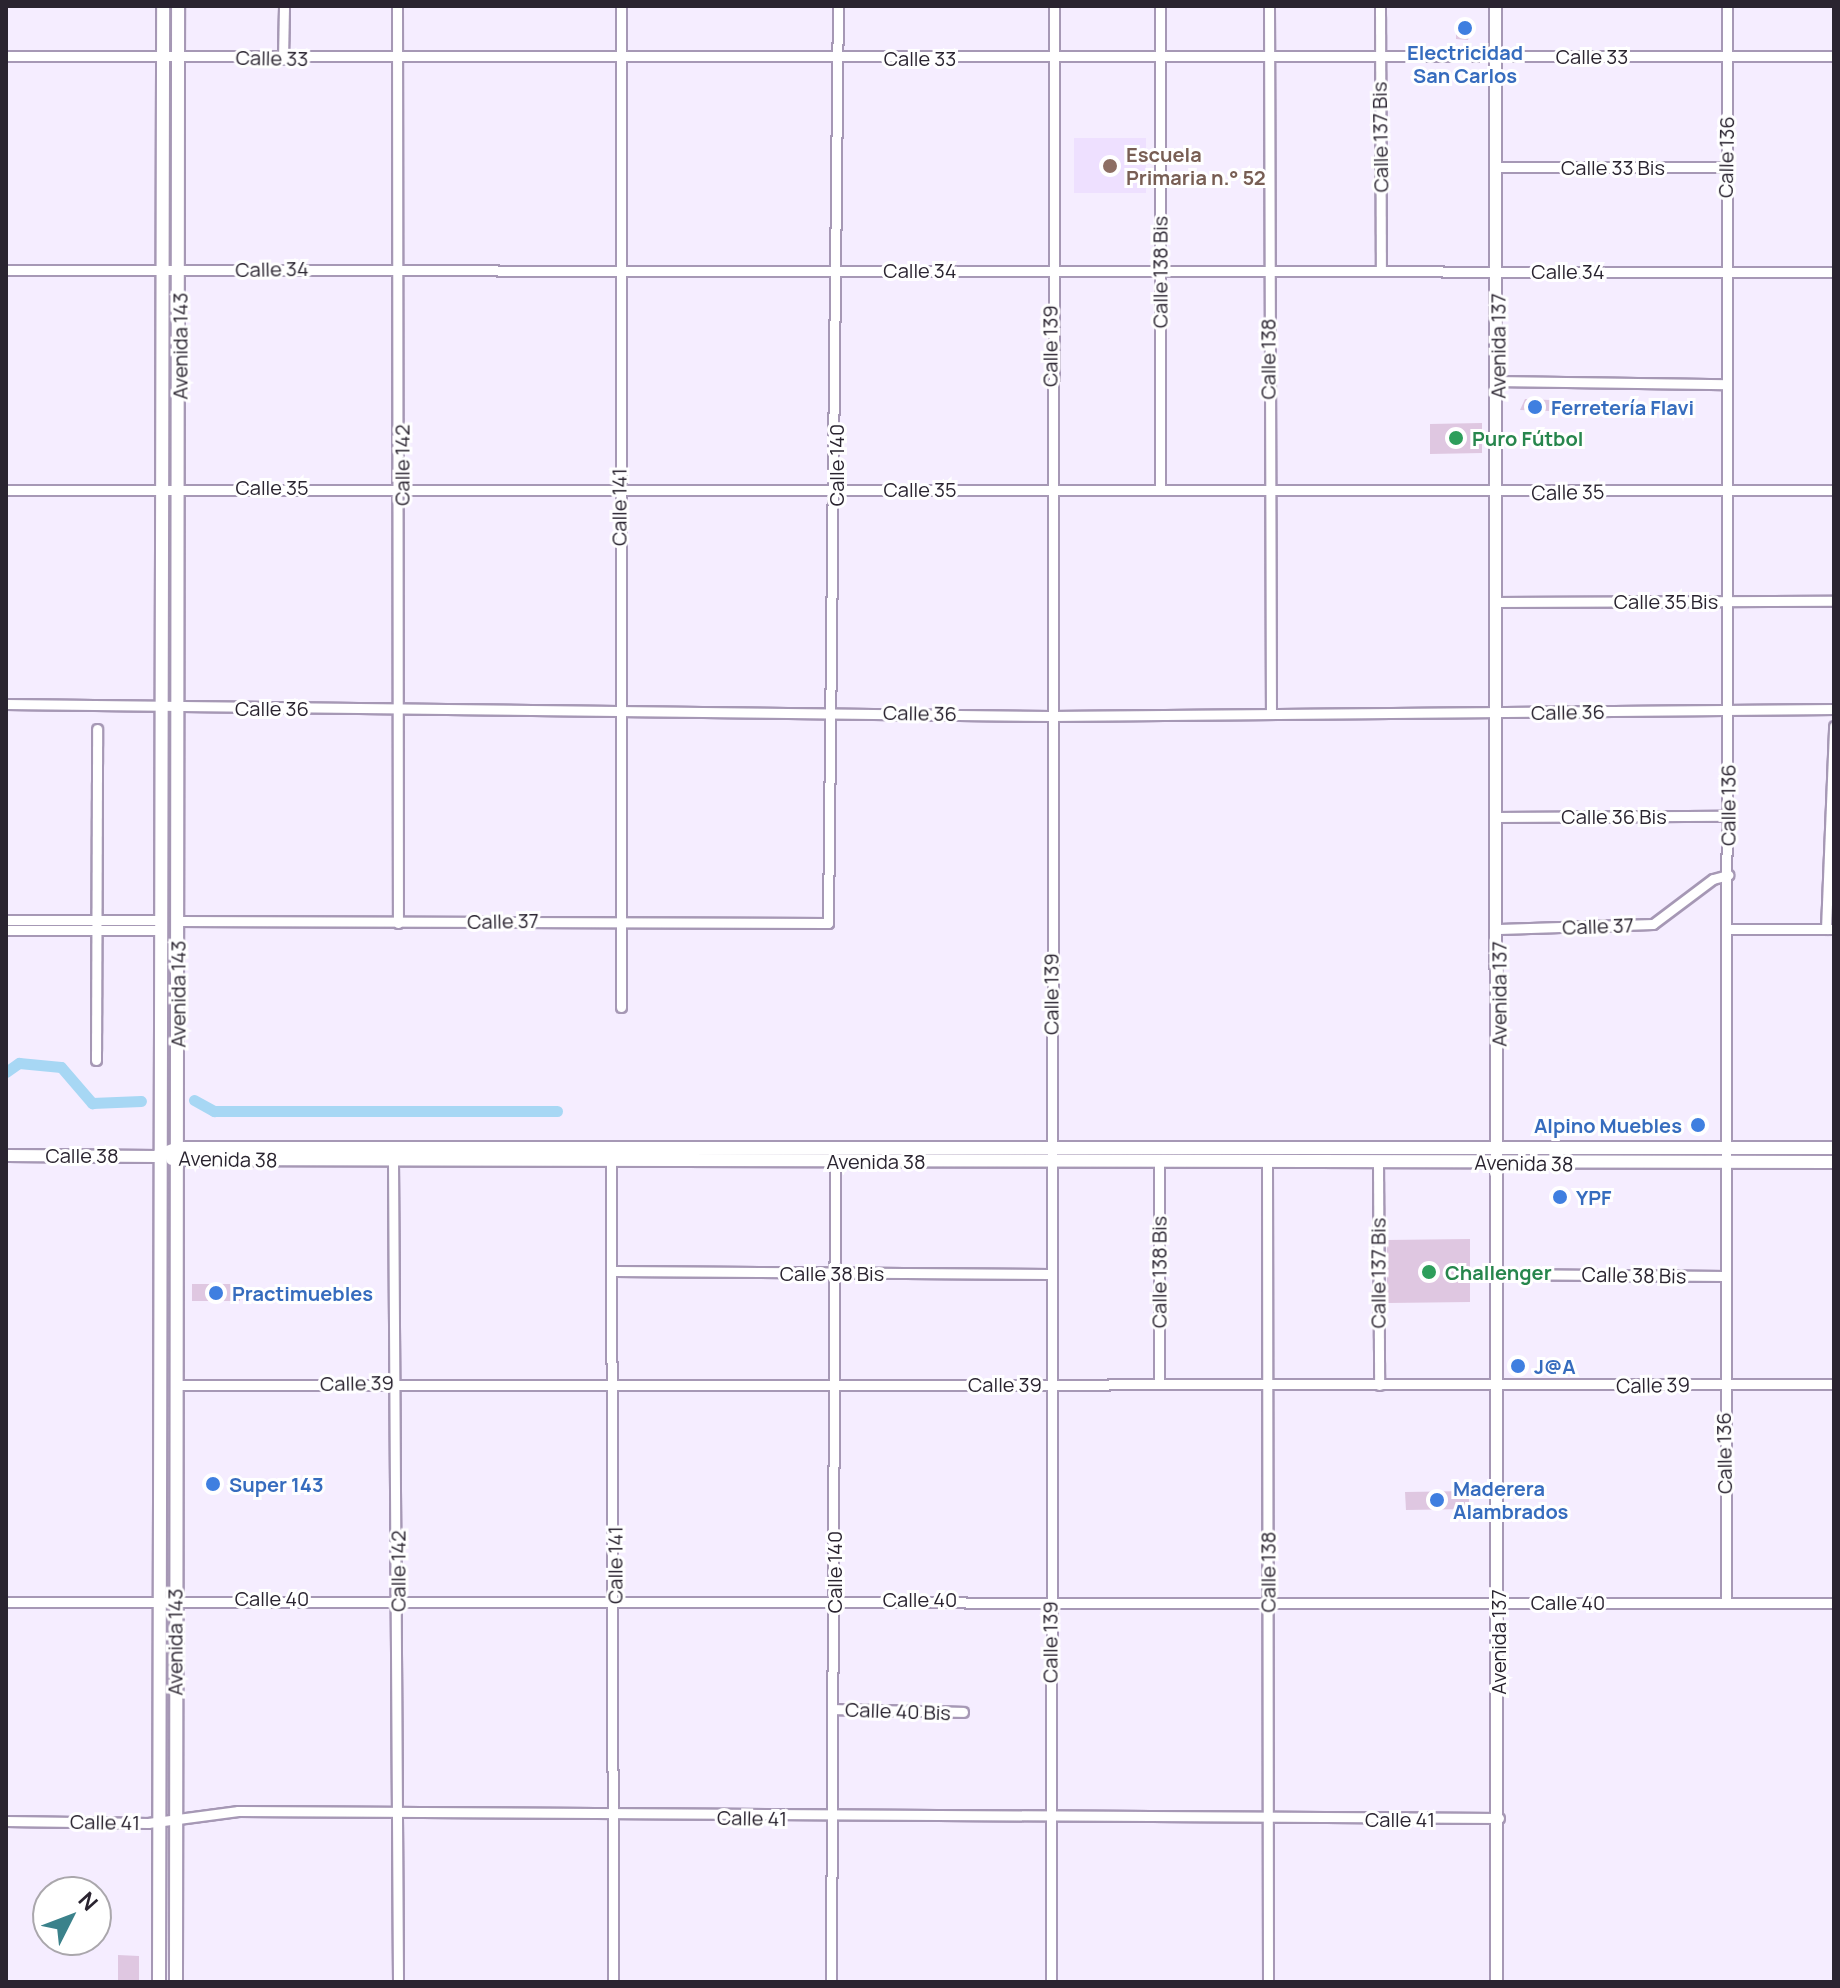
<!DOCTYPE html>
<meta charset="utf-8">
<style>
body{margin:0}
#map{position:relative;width:1840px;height:1988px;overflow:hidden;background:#f5edff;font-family:Manrope,sans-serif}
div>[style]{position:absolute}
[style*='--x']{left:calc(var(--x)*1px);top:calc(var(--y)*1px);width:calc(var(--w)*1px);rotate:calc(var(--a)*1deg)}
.built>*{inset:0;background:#eee0ff}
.canal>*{height:11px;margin:-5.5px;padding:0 5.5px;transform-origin:5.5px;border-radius:5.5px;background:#a7d7f4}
.building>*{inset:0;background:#dfc7e1}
.roads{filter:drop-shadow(2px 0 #a698b5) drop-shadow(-2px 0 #a698b5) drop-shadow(0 2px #a698b5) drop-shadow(0 -2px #a698b5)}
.minor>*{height:9px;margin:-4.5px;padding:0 4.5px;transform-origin:4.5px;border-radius:4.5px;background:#fff}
.tertiary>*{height:11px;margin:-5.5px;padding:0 5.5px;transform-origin:5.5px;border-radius:5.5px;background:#fff}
.secondary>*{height:12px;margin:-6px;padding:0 6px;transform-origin:6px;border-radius:6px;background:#fff}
.dots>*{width:22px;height:22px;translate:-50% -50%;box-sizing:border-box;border:4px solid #fff;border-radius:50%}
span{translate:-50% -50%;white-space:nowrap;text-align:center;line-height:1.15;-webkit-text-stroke:6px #fff;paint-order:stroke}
.shop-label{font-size:20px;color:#366cbe;font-weight:700}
.left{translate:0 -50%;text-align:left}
.right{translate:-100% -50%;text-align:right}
.street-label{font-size:20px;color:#2a2430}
.education-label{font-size:20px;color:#785e54;font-weight:700}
.leisure-label{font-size:20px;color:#27864d;font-weight:700}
.frame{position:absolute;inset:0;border:8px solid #2a2430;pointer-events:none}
.north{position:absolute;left:32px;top:1876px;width:80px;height:80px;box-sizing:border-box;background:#fff;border:2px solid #aaa7ac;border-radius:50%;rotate:48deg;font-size:22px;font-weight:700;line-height:32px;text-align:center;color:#2a2430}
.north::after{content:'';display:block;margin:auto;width:28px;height:36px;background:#3b828b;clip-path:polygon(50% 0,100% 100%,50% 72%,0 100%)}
</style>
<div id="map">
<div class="built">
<i style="clip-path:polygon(1074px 138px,1146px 138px,1146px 193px,1074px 193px)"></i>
</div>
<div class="canal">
<i style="--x:6;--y:1072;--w:16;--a:-35"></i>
<i style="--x:19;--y:1063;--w:42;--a:5.4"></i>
<i style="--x:61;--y:1067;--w:48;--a:49.3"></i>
<i style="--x:92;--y:1103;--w:49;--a:-2.3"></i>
<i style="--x:194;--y:1100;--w:23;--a:29"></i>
<i style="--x:214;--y:1111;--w:343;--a:0"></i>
</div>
<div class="building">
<i style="clip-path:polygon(1456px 22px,1474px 22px,1468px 40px,1456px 39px)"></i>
<i style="clip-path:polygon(1525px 399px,1550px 400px,1549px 411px,1520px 410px)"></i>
<i style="clip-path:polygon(1482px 423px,1482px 453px,1430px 454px,1430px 424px)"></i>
<i style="clip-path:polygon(1470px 1239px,1470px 1302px,1387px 1303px,1387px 1240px)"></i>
<i style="clip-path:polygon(192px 1284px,240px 1284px,240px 1301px,192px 1301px)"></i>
<i style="clip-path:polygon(1469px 1491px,1469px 1509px,1406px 1510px,1405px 1492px)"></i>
<i style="clip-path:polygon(118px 1955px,139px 1956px,139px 1982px,118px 1981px)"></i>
</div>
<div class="roads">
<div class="minor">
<i style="--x:397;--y:6;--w:917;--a:89.94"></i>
<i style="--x:1269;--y:6;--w:707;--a:89.84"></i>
<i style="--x:1380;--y:6;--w:262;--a:89.8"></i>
<i style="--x:6;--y:56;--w:1828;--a:0"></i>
<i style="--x:283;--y:59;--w:53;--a:-88.9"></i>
<i style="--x:1500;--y:167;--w:226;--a:0"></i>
<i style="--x:6;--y:270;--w:1828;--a:0.06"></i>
<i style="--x:1498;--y:381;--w:225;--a:0.8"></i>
<i style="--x:6;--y:490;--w:1828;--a:0"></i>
<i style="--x:1160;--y:490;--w:484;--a:-90"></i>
<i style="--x:1499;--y:602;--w:335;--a:-0.2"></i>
<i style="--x:6;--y:704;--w:1045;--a:0.66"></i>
<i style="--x:1051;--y:716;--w:783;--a:-0.51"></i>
<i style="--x:1499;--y:817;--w:229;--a:-0.3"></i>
<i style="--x:6;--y:920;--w:153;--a:0"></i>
<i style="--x:177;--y:921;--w:651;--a:0.18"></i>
<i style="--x:828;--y:923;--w:917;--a:-89.38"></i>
<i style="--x:1499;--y:929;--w:154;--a:-1.9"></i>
<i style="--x:1653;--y:924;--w:75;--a:-36.9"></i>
<i style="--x:1713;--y:879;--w:16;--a:-15"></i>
<i style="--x:1728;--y:929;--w:106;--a:0"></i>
<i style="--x:1826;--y:929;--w:203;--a:-87.7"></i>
<i style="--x:6;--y:930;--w:153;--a:0"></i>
<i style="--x:621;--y:1007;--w:1001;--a:-90"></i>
<i style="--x:96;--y:1060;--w:331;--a:-89.8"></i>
<i style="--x:611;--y:1155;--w:827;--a:89.86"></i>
<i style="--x:393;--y:1161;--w:821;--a:89.65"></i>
<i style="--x:1159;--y:1161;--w:222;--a:90"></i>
<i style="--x:1267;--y:1162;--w:820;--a:89.93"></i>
<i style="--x:1378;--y:1162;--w:223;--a:89.7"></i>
<i style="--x:615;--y:1271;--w:434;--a:0.4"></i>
<i style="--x:1496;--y:1274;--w:229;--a:0.5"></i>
<i style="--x:177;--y:1385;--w:1657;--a:-0.03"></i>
<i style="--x:6;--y:1602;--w:1828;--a:0.03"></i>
<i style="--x:1726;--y:1603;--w:1597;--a:-89.96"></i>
<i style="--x:833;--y:1709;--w:130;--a:1.3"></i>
<i style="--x:6;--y:1821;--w:142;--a:0.8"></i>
<i style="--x:148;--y:1823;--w:91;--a:-7.6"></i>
<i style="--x:238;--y:1811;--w:1261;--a:0.32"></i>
<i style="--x:831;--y:1982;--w:821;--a:-89.72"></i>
<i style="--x:1051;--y:1982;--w:1976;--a:-89.91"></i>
</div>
<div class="tertiary">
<i style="--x:1495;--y:6;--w:1976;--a:89.97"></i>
<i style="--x:6;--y:1155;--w:151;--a:0.4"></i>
</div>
<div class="secondary">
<i style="--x:157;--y:1156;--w:22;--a:-21"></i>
<i style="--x:178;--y:1148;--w:1656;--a:0"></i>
<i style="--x:172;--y:1159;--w:1662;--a:0.1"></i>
<i style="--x:159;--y:1982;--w:1976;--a:-89.88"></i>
<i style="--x:176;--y:1982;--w:1976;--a:-89.94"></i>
</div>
</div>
<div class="dots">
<i style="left:1465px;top:28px;background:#3f7fe0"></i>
<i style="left:1110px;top:166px;background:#8d6e63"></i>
<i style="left:1535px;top:407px;background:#3f7fe0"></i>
<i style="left:1456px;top:438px;background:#2e9e5b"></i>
<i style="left:1698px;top:1125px;background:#3f7fe0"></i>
<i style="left:1560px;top:1197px;background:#3f7fe0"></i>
<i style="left:1429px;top:1272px;background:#2e9e5b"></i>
<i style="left:216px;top:1293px;background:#3f7fe0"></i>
<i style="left:1518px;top:1366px;background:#3f7fe0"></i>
<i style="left:213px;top:1484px;background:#3f7fe0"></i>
<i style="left:1437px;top:1500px;background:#3f7fe0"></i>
</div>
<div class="shop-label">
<span style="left:1465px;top:64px">Electricidad<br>San Carlos</span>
<span class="left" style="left:1551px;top:407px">Ferretería Flavi</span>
<span class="right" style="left:1682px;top:1125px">Alpino Muebles</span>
<span class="left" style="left:1576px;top:1197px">YPF</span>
<span class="left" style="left:232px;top:1293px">Practimuebles</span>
<span class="left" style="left:1534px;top:1366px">J@A</span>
<span class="left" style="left:229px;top:1484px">Super 143</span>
<span class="left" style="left:1453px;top:1500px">Maderera<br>Alambrados</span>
</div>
<div class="street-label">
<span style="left:1592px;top:56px">Calle 33</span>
<span style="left:272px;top:58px;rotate:1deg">Calle 33</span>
<span style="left:920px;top:58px">Calle 33</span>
<span style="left:1380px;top:137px;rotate:-91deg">Calle 137 Bis</span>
<span style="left:1726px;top:157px;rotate:-89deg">Calle 136</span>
<span style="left:1613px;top:167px">Calle 33 Bis</span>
<span style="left:272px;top:269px;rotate:-1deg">Calle 34</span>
<span style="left:920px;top:270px">Calle 34</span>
<span style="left:1568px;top:271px">Calle 34</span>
<span style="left:1160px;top:272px;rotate:-90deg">Calle 138 Bis</span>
<span style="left:180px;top:346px;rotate:-90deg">Avenida 143</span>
<span style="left:1050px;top:346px;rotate:-90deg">Calle 139</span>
<span style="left:1498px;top:346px;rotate:-90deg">Avenida 137</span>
<span style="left:1268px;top:359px;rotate:-90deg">Calle 138</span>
<span style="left:402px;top:465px;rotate:-90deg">Calle 142</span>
<span style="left:836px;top:465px;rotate:-90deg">Calle 140</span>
<span style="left:272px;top:487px">Calle 35</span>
<span style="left:920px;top:489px">Calle 35</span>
<span style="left:1568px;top:492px;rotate:-1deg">Calle 35</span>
<span style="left:619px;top:507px;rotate:-90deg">Calle 141</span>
<span style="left:1666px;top:601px">Calle 35 Bis</span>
<span style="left:272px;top:708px">Calle 36</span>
<span style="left:1568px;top:712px;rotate:-1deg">Calle 36</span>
<span style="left:920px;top:713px;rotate:1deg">Calle 36</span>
<span style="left:1728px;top:805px;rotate:-90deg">Calle 136</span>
<span style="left:1614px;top:816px">Calle 36 Bis</span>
<span style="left:503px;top:921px;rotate:-1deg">Calle 37</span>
<span style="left:1598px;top:926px;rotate:-2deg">Calle 37</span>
<span style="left:178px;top:994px;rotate:-90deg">Avenida 143</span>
<span style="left:1051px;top:994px;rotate:-90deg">Calle 139</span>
<span style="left:1499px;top:994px;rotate:-90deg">Avenida 137</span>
<span style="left:82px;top:1155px">Calle 38</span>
<span style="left:228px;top:1159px;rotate:1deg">Avenida 38</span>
<span style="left:876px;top:1161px">Avenida 38</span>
<span style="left:1524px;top:1163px;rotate:1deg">Avenida 38</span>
<span style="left:1159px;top:1272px;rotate:-90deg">Calle 138 Bis</span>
<span style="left:832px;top:1273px">Calle 38 Bis</span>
<span style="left:1378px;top:1273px;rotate:-90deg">Calle 137 Bis</span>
<span style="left:1634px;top:1275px;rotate:1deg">Calle 38 Bis</span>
<span style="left:357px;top:1383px;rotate:-1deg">Calle 39</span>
<span style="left:1005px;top:1384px">Calle 39</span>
<span style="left:1653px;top:1385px;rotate:-1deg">Calle 39</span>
<span style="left:1724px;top:1453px;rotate:-91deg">Calle 136</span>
<span style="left:615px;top:1565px;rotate:-90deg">Calle 141</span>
<span style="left:398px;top:1571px;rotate:-90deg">Calle 142</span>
<span style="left:834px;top:1572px;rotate:-90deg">Calle 140</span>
<span style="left:1268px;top:1572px;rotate:-90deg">Calle 138</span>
<span style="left:272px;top:1598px">Calle 40</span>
<span style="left:920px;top:1599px">Calle 40</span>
<span style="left:1568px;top:1602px">Calle 40</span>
<span style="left:175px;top:1642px;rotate:-90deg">Avenida 143</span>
<span style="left:1050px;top:1642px;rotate:-90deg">Calle 139</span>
<span style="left:1498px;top:1642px;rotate:-90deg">Avenida 137</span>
<span style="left:898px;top:1711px;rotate:2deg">Calle 40 Bis</span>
<span style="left:752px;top:1818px;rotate:1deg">Calle 41</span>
<span style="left:1400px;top:1819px">Calle 41</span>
<span style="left:105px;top:1822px;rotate:1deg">Calle 41</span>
</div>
<div class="education-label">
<span class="left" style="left:1126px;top:166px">Escuela<br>Primaria n.° 52</span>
</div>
<div class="leisure-label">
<span class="left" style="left:1472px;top:438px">Puro Fútbol</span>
<span class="left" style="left:1445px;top:1272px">Challenger</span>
</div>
<div class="frame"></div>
<div class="north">N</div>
</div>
